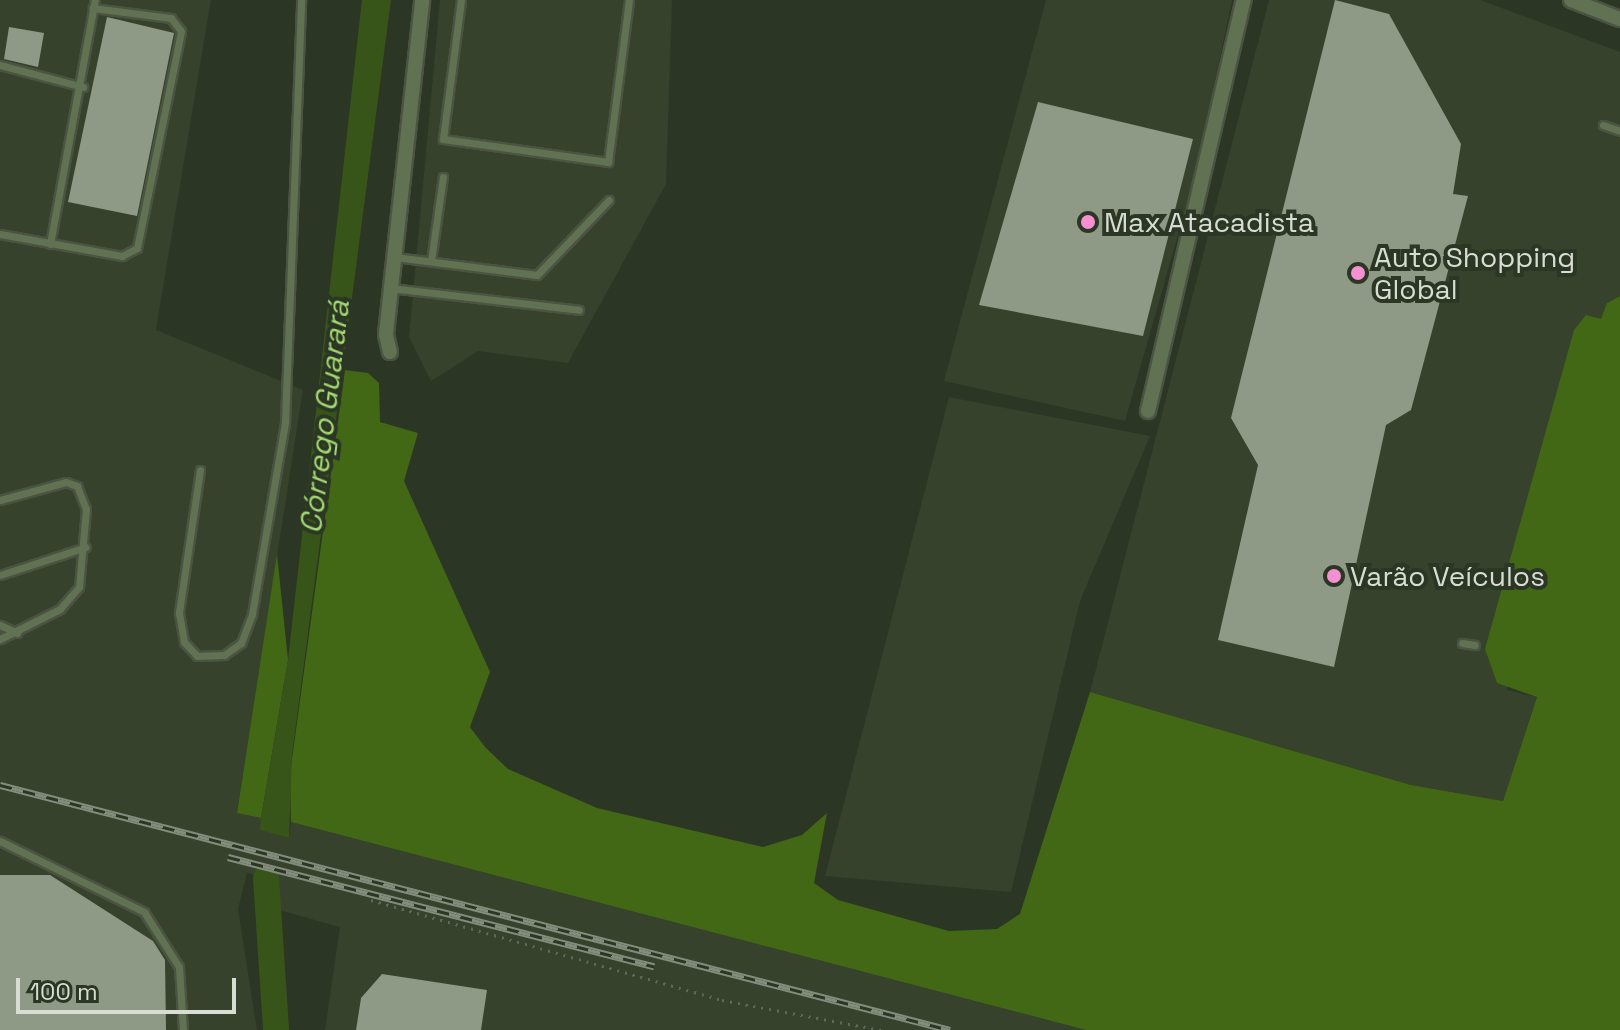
<!DOCTYPE html>
<meta charset="utf-8">
<style>
body{margin:0}
#map{position:relative;width:1620px;height:1030px;overflow:hidden;background:#2c3624;font-family:"Space Grotesk",sans-serif}
div>[style]{position:absolute}
[style*='--x']{left:calc(var(--x)*1px);top:calc(var(--y)*1px);width:calc(var(--w)*1px);rotate:calc(var(--a)*1deg)}
.built>*{inset:0;background:#36422b}
.green>*{inset:0;background:#426715}
.water>*{inset:0;background:#385519}
.river>*{height:26px;margin:-13px;padding:0 13px;transform-origin:13px;border-radius:13px;background:#385519}
.building>*{inset:0;background:#8f9a86}
.path>*{height:3px;margin-top:-1.5px;transform-origin:0;background:repeating-linear-gradient(90deg,#606859 0 2px,transparent 0 8px)}
.roads{filter:drop-shadow(2px 0 #4b5443) drop-shadow(-2px 0 #4b5443) drop-shadow(0 2px #4b5443) drop-shadow(0 -2px #4b5443)}
.service>*{height:7px;margin:-3.5px;padding:0 3.5px;transform-origin:3.5px;border-radius:3.5px;background:#617252}
.minor>*{height:14px;margin:-7px;padding:0 7px;transform-origin:7px;border-radius:7px;background:#617252}
.rail>*{height:7px;margin-top:-3.5px;transform-origin:0;background:repeating-linear-gradient(90deg,#2c3624 0 12px,#848c7d 0 24px);box-sizing:border-box;border-block:2px solid #848c7d}
.dots>*{width:22px;height:22px;translate:-50% -50%;box-sizing:border-box;border:4px solid #2c3624;border-radius:50%}
span{translate:-50% -50%;white-space:nowrap;text-align:center;line-height:1.15;-webkit-text-stroke:8px #2c3624;paint-order:stroke}
.poi-label{font-size:28px;color:#d7ddd2}
.left{translate:0 -50%;text-align:left}
.water-label{font-size:30px;color:#a3d971;font-style:italic}
.scale{position:absolute;left:16px;top:978px;width:220px;height:36px;box-sizing:border-box;border:4px solid #d7ddd2;border-top:0;padding-left:10px;font-size:24px;line-height:28px;white-space:nowrap;color:#d7ddd2;-webkit-text-stroke:6px #2c3624;paint-order:stroke}
</style>
<div id="map">
<div class="built">
<i style="clip-path:polygon(0 0,211px 0,156px 330px,303px 390px,237px 813px,261px 818px,261px 830px,289px 838px,291px 822px,1086px 1030px,325px 1030px,340px 927px,279px 910px,279px 881px,247px 873px,238px 909px,257px 1030px,0 1030px)"></i>
<i style="clip-path:polygon(440px 0,672px 0,666px 184px,568px 363px,478px 351px,431px 381px,409px 337px)"></i>
<i style="clip-path:polygon(1046px 0,1232px 0,1196px 172px,1125px 421px,944px 381px)"></i>
<i style="clip-path:polygon(1269px 0,1480px 0,1620px 52px,1620px 296px,1607px 303px,1507px 690px,1537px 697px,1503px 801px,1411px 785px,1090px 692px)"></i>
<i style="clip-path:polygon(949px 397px,1150px 436px,1080px 601px,1011px 892px,825px 876px)"></i>
</div>
<div class="green">
<i style="clip-path:polygon(1620px 296px,1620px 1030px,1086px 1030px,291px 822px,290px 774px,345px 370px,368px 373px,379px 383px,380px 422px,418px 433px,404px 481px,490px 672px,470px 727px,485px 747px,508px 769px,597px 808px,763px 847px,802px 835px,827px 813px,814px 883px,838px 900px,949px 931px,997px 929px,1020px 914px,1090px 692px,1411px 785px,1503px 801px,1537px 697px,1497px 683px,1485px 649px,1574px 330px,1586px 315px,1601px 319px,1607px 303px)"></i>
<i style="clip-path:polygon(277px 554px,288px 660px,261px 818px,237px 813px)"></i>
</div>
<div class="water">
<i style="clip-path:polygon(362px 0,391px 0,292px 755px,289px 838px,260px 830px,261px 818px,288px 660px)"></i>
</div>
<div class="river">
<i style="--x:266;--y:878;--w:152;--a:86.2"></i>
</div>
<div class="building">
<i style="clip-path:polygon(1335px 0,1389px 14px,1461px 144px,1453px 194px,1468px 196px,1411px 410px,1386px 425px,1334px 667px,1218px 640px,1258px 465px,1231px 418px)"></i>
<i style="clip-path:polygon(107px 17px,174px 33px,137px 216px,68px 202px)"></i>
<i style="clip-path:polygon(9px 27px,44px 33px,38px 67px,4px 59px)"></i>
<i style="clip-path:polygon(1038px 102px,1193px 139px,1143px 336px,979px 305px)"></i>
<i style="clip-path:polygon(0 875px,50px 875px,153px 941px,165px 960px,166px 1030px,0 1030px)"></i>
<i style="clip-path:polygon(382px 974px,487px 990px,481px 1030px,356px 1030px,361px 998px)"></i>
</div>
<div class="path">
<i style="--x:371;--y:900;--w:365;--a:15.9"></i>
<i style="--x:722;--y:1000;--w:162;--a:10.7"></i>
</div>
<div class="roads">
<div class="service">
<i style="--x:461;--y:0;--w:140;--a:97.4"></i>
<i style="--x:443;--y:139;--w:167;--a:7.9"></i>
<i style="--x:608;--y:162;--w:163;--a:-82.6"></i>
<i style="--x:0;--y:65;--w:86;--a:14.8"></i>
<i style="--x:1603;--y:125;--w:18;--a:19"></i>
<i style="--x:0;--y:234;--w:124;--a:10.2"></i>
<i style="--x:122;--y:256;--w:17;--a:-28"></i>
<i style="--x:137;--y:248;--w:221;--a:-78.5"></i>
<i style="--x:181;--y:31;--w:16;--a:-128"></i>
<i style="--x:171;--y:18;--w:79;--a:-172.7"></i>
<i style="--x:50;--y:244;--w:248;--a:-79.6"></i>
<i style="--x:395;--y:257;--w:143;--a:7.2"></i>
<i style="--x:537;--y:275;--w:104;--a:-46.2"></i>
<i style="--x:431;--y:261;--w:85;--a:-81.9"></i>
<i style="--x:390;--y:288;--w:190;--a:6.6"></i>
<i style="--x:200;--y:470;--w:145;--a:98.4"></i>
<i style="--x:179;--y:613;--w:29;--a:80"></i>
<i style="--x:184;--y:642;--w:19;--a:47"></i>
<i style="--x:197;--y:656;--w:27;--a:-2"></i>
<i style="--x:224;--y:655;--w:21;--a:-35"></i>
<i style="--x:241;--y:643;--w:31;--a:-69"></i>
<i style="--x:252;--y:614;--w:195;--a:-80.2"></i>
<i style="--x:285;--y:422;--w:422;--a:-87.8"></i>
<i style="--x:0;--y:500;--w:68;--a:-15.3"></i>
<i style="--x:66;--y:482;--w:12;--a:20"></i>
<i style="--x:77;--y:486;--w:25;--a:69"></i>
<i style="--x:86;--y:509;--w:78;--a:95.1"></i>
<i style="--x:79;--y:587;--w:29;--a:131"></i>
<i style="--x:60;--y:609;--w:67;--a:153.4"></i>
<i style="--x:0;--y:575;--w:90;--a:-18"></i>
<i style="--x:0;--y:625;--w:19;--a:25"></i>
<i style="--x:1462;--y:643;--w:13;--a:9"></i>
<i style="--x:0;--y:841;--w:161;--a:26.2"></i>
<i style="--x:144;--y:912;--w:65;--a:57.5"></i>
<i style="--x:179;--y:967;--w:63;--a:86.4"></i>
</div>
<div class="minor">
<i style="--x:1571;--y:0;--w:53;--a:21.2"></i>
<i style="--x:390;--y:352;--w:18;--a:-103"></i>
<i style="--x:386;--y:334;--w:336;--a:-83.8"></i>
<i style="--x:1148;--y:411;--w:422;--a:-76.9"></i>
</div>
</div>
<div class="rail">
<i style="--x:0;--y:785;--w:981;--a:14.46"></i>
<i style="--x:228;--y:857;--w:440;--a:14.4"></i>
</div>
<div class="dots">
<i style="left:1088px;top:222px;background:#f591d2"></i>
<i style="left:1358px;top:273px;background:#f591d2"></i>
<i style="left:1334px;top:576px;background:#f591d2"></i>
</div>
<div class="poi-label">
<span class="left" style="left:1104px;top:222px">Max Atacadista</span>
<span class="left" style="left:1374px;top:273px">Auto Shopping<br>Global</span>
<span class="left" style="left:1350px;top:576px">Varão Veículos</span>
</div>
<div class="water-label">
<span style="left:325px;top:417px;rotate:-83deg">Córrego Guarará</span>
</div>
<div class="scale">100 m</div>
</div>
